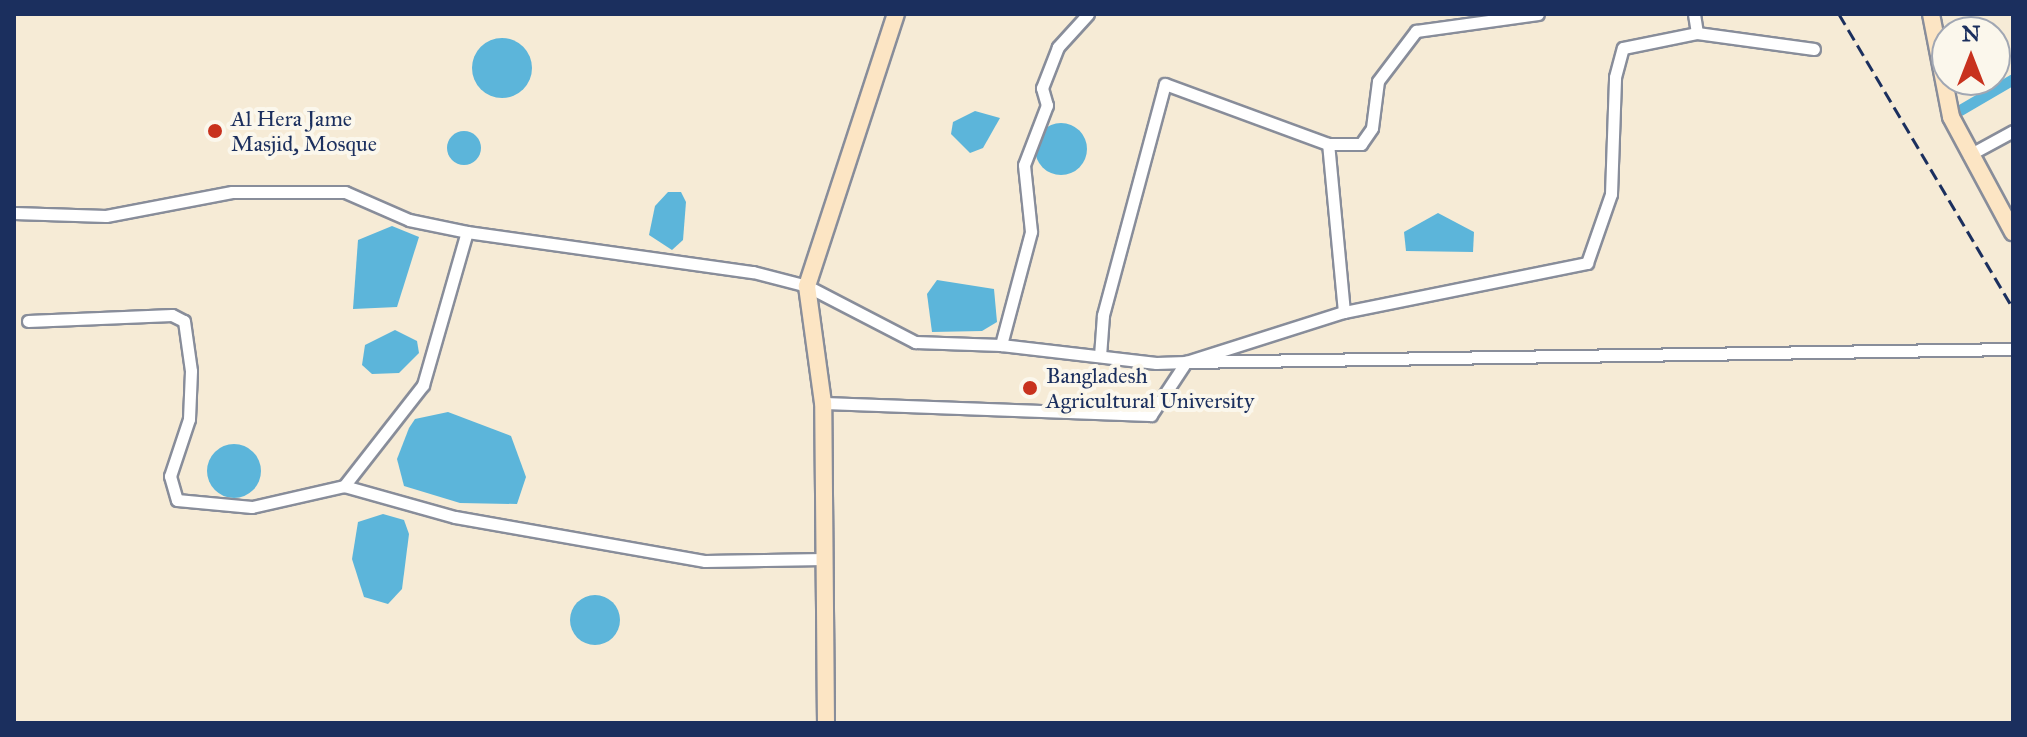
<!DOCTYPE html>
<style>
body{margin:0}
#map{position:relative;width:2027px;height:737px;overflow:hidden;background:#f6ebd6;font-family:"IM FELL Great Primer",serif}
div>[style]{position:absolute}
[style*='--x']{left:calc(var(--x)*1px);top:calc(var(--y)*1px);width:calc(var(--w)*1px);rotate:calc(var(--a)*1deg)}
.water>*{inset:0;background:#5cb5da}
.round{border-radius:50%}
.canal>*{height:11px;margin:-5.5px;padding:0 5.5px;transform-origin:5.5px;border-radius:5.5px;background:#5cb5da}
.roads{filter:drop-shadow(2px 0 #888d9a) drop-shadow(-2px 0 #888d9a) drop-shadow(0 2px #888d9a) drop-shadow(0 -2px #888d9a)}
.street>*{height:11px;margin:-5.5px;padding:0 5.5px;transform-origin:5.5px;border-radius:5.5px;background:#fff}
.secondary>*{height:16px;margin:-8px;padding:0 8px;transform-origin:8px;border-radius:8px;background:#fce5c4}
.rail>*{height:3px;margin-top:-1.5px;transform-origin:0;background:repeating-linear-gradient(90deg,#1b2f5e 0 12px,transparent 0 18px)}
.dots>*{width:22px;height:22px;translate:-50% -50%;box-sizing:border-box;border:4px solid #fbf7ec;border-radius:50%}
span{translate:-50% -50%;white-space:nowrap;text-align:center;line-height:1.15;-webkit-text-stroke:8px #fbf7ec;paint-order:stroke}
.poi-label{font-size:22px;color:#1b2f5e}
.left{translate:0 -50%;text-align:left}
.frame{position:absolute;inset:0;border:16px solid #1b2f5e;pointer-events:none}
.north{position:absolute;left:1931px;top:16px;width:80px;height:80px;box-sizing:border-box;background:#fbf7ec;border:2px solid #a1a7b3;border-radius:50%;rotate:0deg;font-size:22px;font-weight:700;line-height:32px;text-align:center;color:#1b2f5e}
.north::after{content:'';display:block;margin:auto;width:28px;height:36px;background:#c8321e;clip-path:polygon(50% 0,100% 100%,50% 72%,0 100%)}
</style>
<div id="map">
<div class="water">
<i class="round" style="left:472px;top:38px;width:60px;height:60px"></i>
<i style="clip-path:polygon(975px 111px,1000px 118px,983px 148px,970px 153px,951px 134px,953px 122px)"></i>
<i class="round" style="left:1035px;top:123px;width:52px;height:52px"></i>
<i class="round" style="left:447px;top:131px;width:34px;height:34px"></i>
<i style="clip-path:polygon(668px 192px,681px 192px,686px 202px,683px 240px,672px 250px,649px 235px,655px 206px)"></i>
<i style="clip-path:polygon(1438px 213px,1474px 232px,1473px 252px,1406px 251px,1404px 232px)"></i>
<i style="clip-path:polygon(392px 226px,419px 237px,397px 307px,353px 309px,358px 240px)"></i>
<i style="clip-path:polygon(937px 280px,994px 289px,997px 322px,982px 331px,932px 332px,927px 294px)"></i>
<i style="clip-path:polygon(395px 330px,417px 341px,419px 353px,399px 373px,372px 374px,362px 365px,365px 345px)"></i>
<i style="clip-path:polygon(448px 412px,511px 436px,526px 477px,517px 504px,460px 503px,404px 486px,397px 459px,409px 428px,415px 419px)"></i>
<i class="round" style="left:207px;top:444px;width:54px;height:54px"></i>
<i style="clip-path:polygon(383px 514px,404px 520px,409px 534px,402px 589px,388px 604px,364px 597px,352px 559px,358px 522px)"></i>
<i class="round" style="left:570px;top:595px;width:50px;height:50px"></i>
</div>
<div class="canal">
<i style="--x:1960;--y:110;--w:61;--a:-30.3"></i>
</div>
<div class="roads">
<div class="street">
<i style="--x:1088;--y:14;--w:45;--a:132.3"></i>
<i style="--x:1058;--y:47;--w:44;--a:111.3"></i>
<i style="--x:1042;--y:88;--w:18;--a:74"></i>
<i style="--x:1047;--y:105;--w:64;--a:111"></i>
<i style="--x:1024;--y:165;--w:67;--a:84"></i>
<i style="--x:1031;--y:232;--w:117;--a:104.9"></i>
<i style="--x:1001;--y:345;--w:156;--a:6.6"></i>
<i style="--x:1156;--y:363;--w:30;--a:-2"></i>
<i style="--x:1186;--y:362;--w:166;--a:-17.6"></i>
<i style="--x:1344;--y:312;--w:248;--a:-11.4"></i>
<i style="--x:1587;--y:263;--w:73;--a:-70.8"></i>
<i style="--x:1611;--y:194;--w:117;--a:-88"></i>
<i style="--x:1615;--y:77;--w:30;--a:-75"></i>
<i style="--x:1623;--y:48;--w:76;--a:-11.5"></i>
<i style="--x:1697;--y:33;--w:19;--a:-99"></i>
<i style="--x:1697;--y:33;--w:118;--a:7.8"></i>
<i style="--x:1969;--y:155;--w:50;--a:-28.6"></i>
<i style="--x:14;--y:213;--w:92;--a:1.9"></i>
<i style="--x:106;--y:216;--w:128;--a:-10.8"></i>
<i style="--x:232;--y:192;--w:113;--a:0"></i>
<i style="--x:345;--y:192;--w:70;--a:23.6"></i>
<i style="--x:409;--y:220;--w:59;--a:11.7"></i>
<i style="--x:467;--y:232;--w:289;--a:8"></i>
<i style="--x:753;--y:272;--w:56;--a:14.5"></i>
<i style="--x:807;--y:286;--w:122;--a:27.4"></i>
<i style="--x:915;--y:342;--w:86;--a:2"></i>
<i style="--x:1344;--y:312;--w:169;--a:-95.4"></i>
<i style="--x:1328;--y:144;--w:33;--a:0"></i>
<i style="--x:1361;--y:144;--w:19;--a:-55"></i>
<i style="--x:1372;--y:128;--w:47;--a:-82.7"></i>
<i style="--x:1378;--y:81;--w:63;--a:-52.8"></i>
<i style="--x:1416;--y:31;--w:123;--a:-7.9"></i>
<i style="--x:28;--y:321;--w:144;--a:-2.4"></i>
<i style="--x:172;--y:315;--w:13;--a:27"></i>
<i style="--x:184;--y:321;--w:50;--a:82"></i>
<i style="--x:191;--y:371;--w:48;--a:92.4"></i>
<i style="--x:189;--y:419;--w:60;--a:108.4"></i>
<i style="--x:170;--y:476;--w:25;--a:74"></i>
<i style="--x:177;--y:500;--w:75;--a:5.3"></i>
<i style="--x:252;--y:507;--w:94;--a:-12.9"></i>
<i style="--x:344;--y:486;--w:115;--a:15.6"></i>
<i style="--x:455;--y:517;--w:254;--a:10"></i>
<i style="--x:705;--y:561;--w:119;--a:-1"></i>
<i style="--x:1100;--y:356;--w:41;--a:-85.8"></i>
<i style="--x:1103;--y:315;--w:239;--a:-75"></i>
<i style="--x:1165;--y:84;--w:174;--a:20.2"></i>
<i style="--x:823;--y:403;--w:328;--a:2.1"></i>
<i style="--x:1151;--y:415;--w:64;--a:-56.6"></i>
<i style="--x:1186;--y:362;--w:827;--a:-0.9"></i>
<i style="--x:344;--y:486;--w:128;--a:-52"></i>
<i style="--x:423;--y:385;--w:159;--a:-74"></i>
</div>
<div class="secondary">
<i style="--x:1931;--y:14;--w:105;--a:79"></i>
<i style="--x:1951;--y:117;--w:131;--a:61.7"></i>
<i style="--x:826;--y:723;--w:320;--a:-90.5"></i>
<i style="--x:823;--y:403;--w:118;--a:-97.8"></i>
<i style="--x:807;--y:286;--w:286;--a:-71.9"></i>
</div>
</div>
<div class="rail">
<i style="--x:1839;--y:14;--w:342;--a:59.4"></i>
</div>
<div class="dots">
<i style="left:215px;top:131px;background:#c8321e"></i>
<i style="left:1030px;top:388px;background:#c8321e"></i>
</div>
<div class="poi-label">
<span class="left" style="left:231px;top:131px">Al Hera Jame<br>Masjid, Mosque</span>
<span class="left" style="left:1046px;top:388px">Bangladesh<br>Agricultural University</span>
</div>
<div class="frame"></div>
<div class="north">N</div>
</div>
